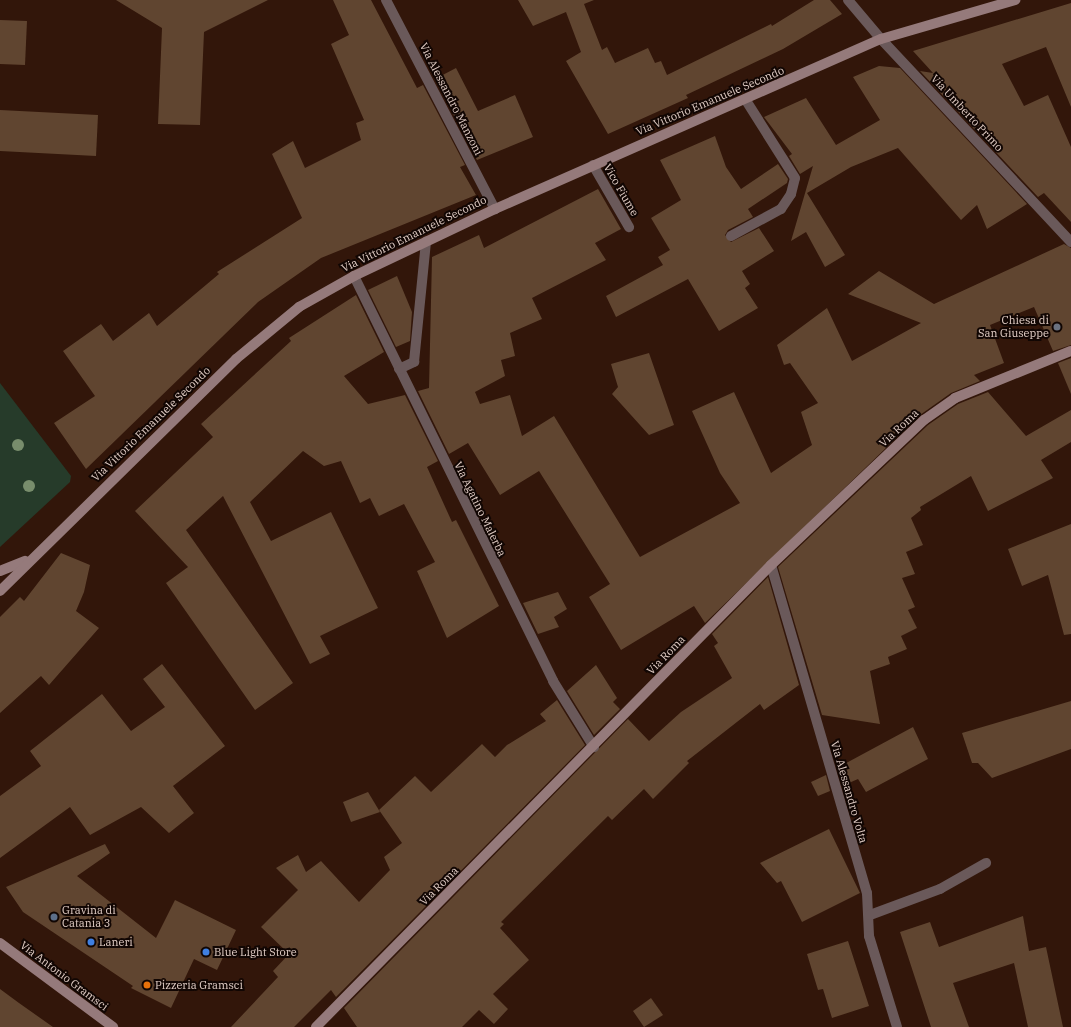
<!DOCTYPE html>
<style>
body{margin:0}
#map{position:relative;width:1071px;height:1027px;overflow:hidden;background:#32160a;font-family:"IBM Plex Serif",serif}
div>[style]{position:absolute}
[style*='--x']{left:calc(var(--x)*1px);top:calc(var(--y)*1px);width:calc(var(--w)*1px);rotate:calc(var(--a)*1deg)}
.green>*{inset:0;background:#263b2a}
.building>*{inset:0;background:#604530}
.minor>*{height:10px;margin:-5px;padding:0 5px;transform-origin:5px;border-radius:5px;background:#6a595a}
.tertiary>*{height:10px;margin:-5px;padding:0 5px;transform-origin:5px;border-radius:5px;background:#6a595a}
.secondary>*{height:10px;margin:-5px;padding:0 5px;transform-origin:5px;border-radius:5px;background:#957a7b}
.trees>*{width:12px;height:12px;margin:-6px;border-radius:50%;background:#788d6c}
.dots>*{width:11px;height:11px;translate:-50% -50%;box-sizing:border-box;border:2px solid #110603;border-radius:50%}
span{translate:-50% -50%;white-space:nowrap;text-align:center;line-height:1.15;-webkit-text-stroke:4px #110603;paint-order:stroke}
.street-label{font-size:11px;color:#e1cdc5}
.poi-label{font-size:11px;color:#e1cdc5}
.right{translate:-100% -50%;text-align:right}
.left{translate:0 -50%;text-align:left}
</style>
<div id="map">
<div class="green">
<i style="clip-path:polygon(0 383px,71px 476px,70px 482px,0 547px)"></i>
</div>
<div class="building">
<i style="clip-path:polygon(116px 0,268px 0,204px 32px,200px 125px,158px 124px,162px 28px)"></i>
<i style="clip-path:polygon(333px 0,371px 0,417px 88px,423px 85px,465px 165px,460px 167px,476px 195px,321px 258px,258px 302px,86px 469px,54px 423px,95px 396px,63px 351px,101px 324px,113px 341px,149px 313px,157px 326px,219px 274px,217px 272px,302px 218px,272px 154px,293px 141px,305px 168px,361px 140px,356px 123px,364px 120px,331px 44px,349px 35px)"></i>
<i style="clip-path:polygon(518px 0,594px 0,584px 4px,602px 50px,607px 47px,615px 63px,648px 48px,655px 63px,661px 61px,667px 75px,771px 24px,772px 26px,814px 0,830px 0,842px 14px,783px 49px,686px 95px,688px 98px,608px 134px,566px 61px,581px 52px,566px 12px,533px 26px)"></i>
<i style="clip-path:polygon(1071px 3px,1071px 107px,1046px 47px,1002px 64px,1024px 106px,1048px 95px,1071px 147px,1071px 222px,1044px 193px,1038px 197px,920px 71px,933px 73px,913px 51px)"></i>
<i style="clip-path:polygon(0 20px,27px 21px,25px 65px,0 64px)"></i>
<i style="clip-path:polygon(879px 66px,900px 68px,1027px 204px,987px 229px,977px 205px,961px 220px,898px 148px,851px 167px,807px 193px,845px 255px,825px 267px,806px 232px,791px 241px,813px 166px,800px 174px,789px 156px,792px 154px,764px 117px,806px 98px,836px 145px,880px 120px,853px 77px)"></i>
<i style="clip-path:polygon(456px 68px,478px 111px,515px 95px,533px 137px,477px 160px,435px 79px)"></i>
<i style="clip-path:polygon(0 110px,98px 115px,96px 156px,0 151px)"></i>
<i style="clip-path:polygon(715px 136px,726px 167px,741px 189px,778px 164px,788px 179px,787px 183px,748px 209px,753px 217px,728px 230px,725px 235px,731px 242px,759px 228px,774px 251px,742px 271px,750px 284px,745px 288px,758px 308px,719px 331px,688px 279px,616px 317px,606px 296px,663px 265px,658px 257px,670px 250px,651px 218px,681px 200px,660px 160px)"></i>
<i style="clip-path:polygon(598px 189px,621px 229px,595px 243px,606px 260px,532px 298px,542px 319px,510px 333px,515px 356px,501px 360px,505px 376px,475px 392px,480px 404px,510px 395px,522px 436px,554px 416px,640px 557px,740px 503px,720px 473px,692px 411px,734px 392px,771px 473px,812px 445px,801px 412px,818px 403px,790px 363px,784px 365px,777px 345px,827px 308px,852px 361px,921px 323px,848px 294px,879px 271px,934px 304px,1064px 244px,1071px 248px,1071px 345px,1053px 351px,1034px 307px,990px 325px,1004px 363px,974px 375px,980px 381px,951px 393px,920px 415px,705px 623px,694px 606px,621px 650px,589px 597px,610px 584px,539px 471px,500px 495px,468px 443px,449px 454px,418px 391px,429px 388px,432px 257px,479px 235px,484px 248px)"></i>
<i style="clip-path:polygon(397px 276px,412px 312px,410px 341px,396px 347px,368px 290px)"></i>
<i style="clip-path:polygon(356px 295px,384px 352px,344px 376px,368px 404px,405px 395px,438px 461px,427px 467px,452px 522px,456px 520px,499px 606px,447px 638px,417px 571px,435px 562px,404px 504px,379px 516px,370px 498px,360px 503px,341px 461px,324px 466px,303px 451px,250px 502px,271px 541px,331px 512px,378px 608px,320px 636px,330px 654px,310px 664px,223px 496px,186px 530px,293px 683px,255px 710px,166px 583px,188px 567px,135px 511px,213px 437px,201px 424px,291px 341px,289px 338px)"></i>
<i style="clip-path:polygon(649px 353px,674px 425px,649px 435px,612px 394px,618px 387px,611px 364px)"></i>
<i style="clip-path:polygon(1071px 358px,1071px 394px,1058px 363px)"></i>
<i style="clip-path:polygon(988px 392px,1026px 436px,1071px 410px,1071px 442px,1041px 460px,1053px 478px,988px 511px,971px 476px,920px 507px,921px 510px,911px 518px,923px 545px,906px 552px,915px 574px,902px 578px,915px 607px,908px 610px,917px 628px,901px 636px,907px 649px,888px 657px,890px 664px,870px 671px,880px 724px,822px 715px,778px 567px,928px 425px,958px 404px)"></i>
<i style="clip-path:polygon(1071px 524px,1071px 634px,1064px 635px,1048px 575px,1022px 586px,1008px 549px)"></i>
<i style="clip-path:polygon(61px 553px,90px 565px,84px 592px,76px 611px,99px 628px,49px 685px,41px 676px,0 713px,0 617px,20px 597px,24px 601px)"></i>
<i style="clip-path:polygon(768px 577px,799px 685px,764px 710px,760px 704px,687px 761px,689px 763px,653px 799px,644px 789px,612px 820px,608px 816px,501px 922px,504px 924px,500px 928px,529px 960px,493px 994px,508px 1009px,494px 1024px,479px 1010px,462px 1027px,357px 1027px,344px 1008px,628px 719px,649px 741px,681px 712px,732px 678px,714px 646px,718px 643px,712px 634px)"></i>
<i style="clip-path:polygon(558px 592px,567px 609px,554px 617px,559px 627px,538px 634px,523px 603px)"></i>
<i style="clip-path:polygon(162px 664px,225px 746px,173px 786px,194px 813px,169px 833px,141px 807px,90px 835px,70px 807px,0 858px,0 796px,41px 766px,30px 751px,102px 694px,131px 731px,165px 707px,143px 679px)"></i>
<i style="clip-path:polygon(596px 665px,617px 698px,613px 702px,620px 709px,594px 735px,567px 691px)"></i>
<i style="clip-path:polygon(557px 700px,585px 745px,336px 997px,331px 990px,294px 1027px,231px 1027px,278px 977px,273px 971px,289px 954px,261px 927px,298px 890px,276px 868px,298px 855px,306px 872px,321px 861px,359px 902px,390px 870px,384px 857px,402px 843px,379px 810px,415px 776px,431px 792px,482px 744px,495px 757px,507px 745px,546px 721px,540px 714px)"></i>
<i style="clip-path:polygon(1071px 701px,1071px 749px,992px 778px,978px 763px,972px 763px,962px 733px)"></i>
<i style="clip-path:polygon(913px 727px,928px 759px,866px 792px,858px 779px,842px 786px,837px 768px)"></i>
<i style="clip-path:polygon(826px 775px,830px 791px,818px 796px,811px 782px)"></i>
<i style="clip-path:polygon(368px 792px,380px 812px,351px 822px,343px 802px)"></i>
<i style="clip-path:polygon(829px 829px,860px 893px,802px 922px,781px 881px,777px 883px,760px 863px)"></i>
<i style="clip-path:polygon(105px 844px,110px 853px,77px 876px,156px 938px,175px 900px,236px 930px,217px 970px,194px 959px,171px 1008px,131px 988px,133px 986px,23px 912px,6px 887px)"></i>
<i style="clip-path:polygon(1023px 916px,1029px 951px,1046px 947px,1063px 1027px,1028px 1027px,1014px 963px,953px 983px,969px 1027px,931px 1027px,900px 932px,930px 922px,939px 947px)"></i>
<i style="clip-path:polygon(848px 941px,869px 1006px,832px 1018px,823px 989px,818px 990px,807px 954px)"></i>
<i style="clip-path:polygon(0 989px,19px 1003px,53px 1027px,0 1027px)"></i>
<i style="clip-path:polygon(651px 998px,663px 1015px,644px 1027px,633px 1011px)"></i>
</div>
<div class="minor">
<i style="--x:386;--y:0;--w:236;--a:62.5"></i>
<i style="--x:848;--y:0;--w:51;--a:49.8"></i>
<i style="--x:593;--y:165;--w:72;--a:59.9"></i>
<i style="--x:731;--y:236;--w:57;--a:-28.4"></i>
<i style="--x:781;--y:209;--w:18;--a:-56"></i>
<i style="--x:791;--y:194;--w:16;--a:-76"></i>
<i style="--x:795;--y:178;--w:93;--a:-122.3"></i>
<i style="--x:354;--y:276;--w:451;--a:63.8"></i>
<i style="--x:553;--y:681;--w:78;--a:58.2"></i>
<i style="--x:399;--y:369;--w:17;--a:-25"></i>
<i style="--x:414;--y:362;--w:121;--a:-84.3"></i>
<i style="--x:771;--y:565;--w:342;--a:73.7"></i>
<i style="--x:867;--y:893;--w:43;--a:87.3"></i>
<i style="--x:869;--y:936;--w:95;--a:72.9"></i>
<i style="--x:870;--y:915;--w:75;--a:-20.4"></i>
<i style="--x:940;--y:889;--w:53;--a:-29.5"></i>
</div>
<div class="tertiary">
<i style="--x:881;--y:39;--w:278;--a:46.9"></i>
</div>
<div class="secondary">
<i style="--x:0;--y:571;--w:27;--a:-22"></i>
<i style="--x:0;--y:591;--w:331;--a:-44.5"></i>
<i style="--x:236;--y:359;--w:82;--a:-39.5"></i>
<i style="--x:299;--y:307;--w:63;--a:-29.4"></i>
<i style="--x:354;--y:276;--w:156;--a:-25.4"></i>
<i style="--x:495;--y:209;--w:422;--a:-23.8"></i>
<i style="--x:881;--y:39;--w:140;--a:-16.2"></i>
<i style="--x:0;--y:943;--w:141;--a:36.6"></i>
<i style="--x:316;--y:1027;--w:648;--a:-45.44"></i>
<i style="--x:771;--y:565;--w:211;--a:-43.5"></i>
<i style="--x:924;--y:420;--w:38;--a:-35"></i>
<i style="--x:955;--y:398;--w:125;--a:-22.1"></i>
</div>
<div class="trees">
<i style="left:18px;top:445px"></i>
<i style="left:29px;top:486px"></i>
</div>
<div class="dots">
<i style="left:1057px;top:327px;background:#6b7280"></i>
<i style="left:54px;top:917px;background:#5c6f8a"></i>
<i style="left:91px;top:942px;background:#3f7fe0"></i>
<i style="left:206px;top:952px;background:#3f7fe0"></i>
<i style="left:147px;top:985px;background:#e8710a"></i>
</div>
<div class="street-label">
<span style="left:451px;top:99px;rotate:63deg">Via Alessandro Manzoni</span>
<span style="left:710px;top:101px;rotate:-23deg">Via Vittorio Emanuele Secondo</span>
<span style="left:967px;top:113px;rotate:47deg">Via Umberto Primo</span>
<span style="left:621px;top:190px;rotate:60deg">Vico Fiume</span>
<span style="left:414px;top:234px;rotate:-26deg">Via Vittorio Emanuele Secondo</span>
<span style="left:151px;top:424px;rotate:-44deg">Via Vittorio Emanuele Secondo</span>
<span style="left:899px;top:428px;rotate:-43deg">Via Roma</span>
<span style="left:480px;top:509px;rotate:64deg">Via Agatino Malerba</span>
<span style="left:666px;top:655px;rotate:-46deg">Via Roma</span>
<span style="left:849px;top:792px;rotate:74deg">Via Alessandro Volta</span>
<span style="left:439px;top:886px;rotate:-45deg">Via Roma</span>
<span style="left:64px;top:976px;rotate:37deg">Via Antonio Gramsci</span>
</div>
<div class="poi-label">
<span class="right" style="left:1049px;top:327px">Chiesa di<br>San Giuseppe</span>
<span class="left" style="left:62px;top:917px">Gravina di<br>Catania 3</span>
<span class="left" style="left:99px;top:942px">Laneri</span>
<span class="left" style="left:214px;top:952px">Blue Light Store</span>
<span class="left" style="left:155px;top:985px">Pizzeria Gramsci</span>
</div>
</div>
